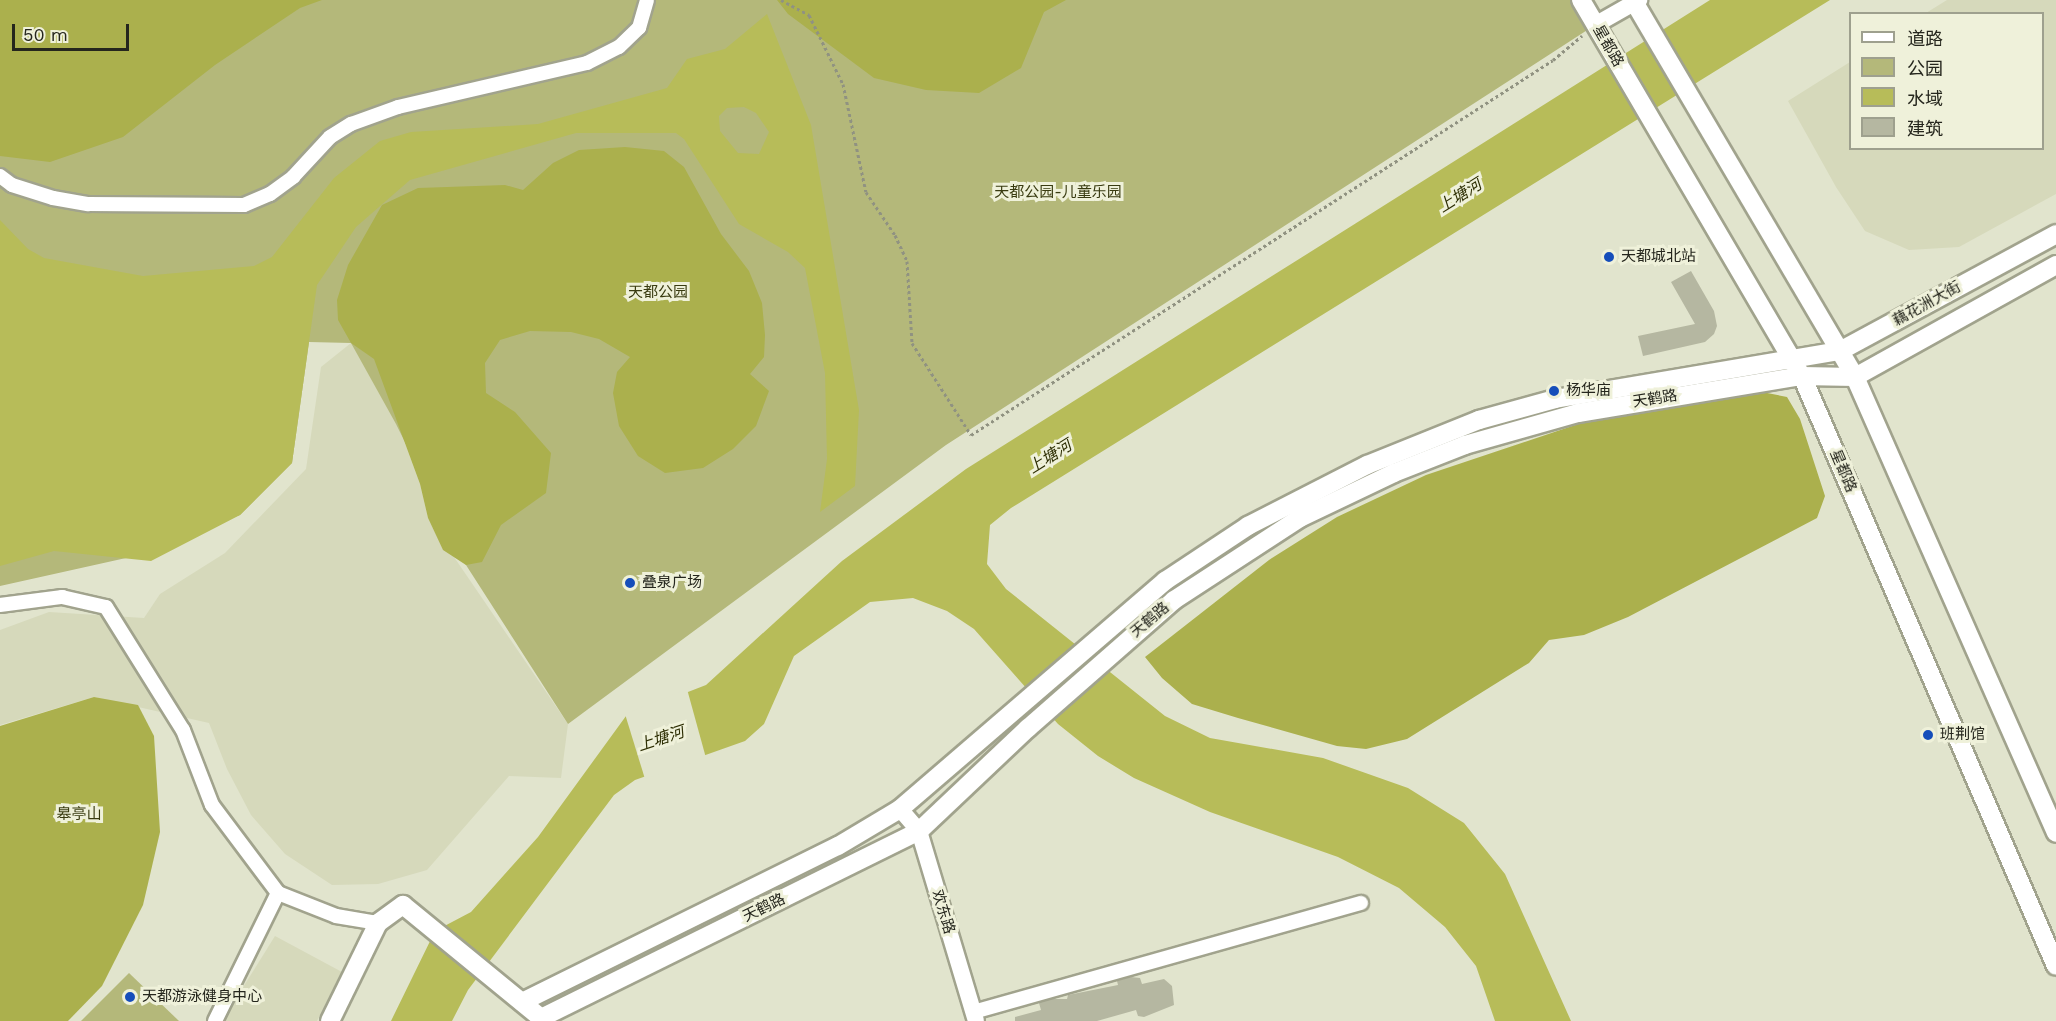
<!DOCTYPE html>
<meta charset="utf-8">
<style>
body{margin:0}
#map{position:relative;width:2056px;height:1021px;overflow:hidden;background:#e1e4cd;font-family:"Work Sans","Noto Sans SC",sans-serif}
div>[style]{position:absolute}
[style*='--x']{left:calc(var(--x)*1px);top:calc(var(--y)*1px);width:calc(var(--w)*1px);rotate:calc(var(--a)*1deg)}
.built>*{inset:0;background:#d6d9bb}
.green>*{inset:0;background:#b4b87a}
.forest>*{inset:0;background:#abb04d}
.water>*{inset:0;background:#b7bc59}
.pier>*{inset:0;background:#e1e4cd}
.building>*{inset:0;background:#b5b7a1}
.path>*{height:3px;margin-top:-1.5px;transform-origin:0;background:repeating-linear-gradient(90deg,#909281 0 3px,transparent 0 6px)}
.roads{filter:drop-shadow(2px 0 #a1a38d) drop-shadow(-2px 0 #a1a38d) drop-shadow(0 2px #a1a38d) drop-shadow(0 -2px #a1a38d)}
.minor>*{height:14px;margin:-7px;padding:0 7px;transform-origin:7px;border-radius:7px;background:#fff}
.tertiary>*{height:16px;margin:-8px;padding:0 8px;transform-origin:8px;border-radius:8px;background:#fff}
.secondary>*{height:18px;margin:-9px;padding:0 9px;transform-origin:9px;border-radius:9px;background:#fff}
.dots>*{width:16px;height:16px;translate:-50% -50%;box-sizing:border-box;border:3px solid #eff1da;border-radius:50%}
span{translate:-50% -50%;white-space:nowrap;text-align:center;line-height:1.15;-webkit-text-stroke:6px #eff1da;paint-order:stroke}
.street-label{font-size:15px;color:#25261d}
.park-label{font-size:15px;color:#393b11}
.poi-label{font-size:15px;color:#25261d}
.left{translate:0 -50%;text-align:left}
.water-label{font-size:16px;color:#2d2e03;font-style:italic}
.legend{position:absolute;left:1849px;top:12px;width:195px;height:138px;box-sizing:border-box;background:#eff1da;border:2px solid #9ea08e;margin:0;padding:8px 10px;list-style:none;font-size:18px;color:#25261d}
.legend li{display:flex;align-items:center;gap:12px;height:30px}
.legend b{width:30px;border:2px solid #9ea08e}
.scale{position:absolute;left:12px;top:24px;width:117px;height:27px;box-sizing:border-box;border:3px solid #25261d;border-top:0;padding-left:8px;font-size:18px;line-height:21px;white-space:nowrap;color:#25261d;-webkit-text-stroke:4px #eff1da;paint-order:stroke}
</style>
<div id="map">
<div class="built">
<i style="clip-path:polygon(1947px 0,2056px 0,2056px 194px,1959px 247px,1909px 250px,1865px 231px,1836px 187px,1788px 101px,1850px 62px,1850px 148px,2042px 148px,2042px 14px,1926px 13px)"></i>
<i style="clip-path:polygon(351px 343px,374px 359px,420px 484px,428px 518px,443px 549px,454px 557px,568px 724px,561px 778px,509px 776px,427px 870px,378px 884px,332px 885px,285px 854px,251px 815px,227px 769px,209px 723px,94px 697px,0 725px,0 630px,49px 612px,144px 618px,160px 594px,225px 553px,306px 469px,321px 367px)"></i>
<i style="clip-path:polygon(275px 936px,342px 972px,317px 1021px,222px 1021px)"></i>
</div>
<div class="green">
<i style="clip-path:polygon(0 0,1579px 0,1595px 25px,946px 445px,568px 724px,466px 565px,396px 424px,351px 343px,309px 342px,292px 463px,240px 515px,126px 558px,0 586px)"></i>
<i style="clip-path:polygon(129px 973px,179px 1021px,81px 1021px)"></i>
</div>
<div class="forest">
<i style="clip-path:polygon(0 0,322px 0,300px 8px,215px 65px,123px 137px,50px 162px,0 156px)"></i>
<i style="clip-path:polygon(777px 0,1066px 0,1044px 12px,1021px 68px,979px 93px,926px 90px,874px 78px,788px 14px)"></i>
<i style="clip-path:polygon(625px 147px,664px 151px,684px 167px,721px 234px,749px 271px,762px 303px,765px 335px,764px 357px,750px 374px,769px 391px,756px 426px,733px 449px,703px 468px,665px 473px,638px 456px,619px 426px,613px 393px,617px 372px,630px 357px,599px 339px,571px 332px,530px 331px,500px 340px,485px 363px,486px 393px,515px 412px,551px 453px,546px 493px,501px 525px,482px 562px,466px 565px,443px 550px,428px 518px,420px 484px,374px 359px,351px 343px,338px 320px,337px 300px,348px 265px,382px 205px,418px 188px,505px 185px,523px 190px,553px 163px,579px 150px)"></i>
<i style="clip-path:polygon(1762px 392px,1787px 397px,1800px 419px,1825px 496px,1817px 518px,1628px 617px,1584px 635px,1549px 640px,1529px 663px,1407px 739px,1366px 749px,1337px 746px,1238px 718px,1192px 704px,1162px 678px,1145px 657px,1269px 560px,1337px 517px,1426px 475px,1590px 420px)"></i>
<i style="clip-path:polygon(94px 697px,138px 705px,154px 736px,160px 832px,143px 905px,102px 986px,68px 1021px,0 1021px,0 726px)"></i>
</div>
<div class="water">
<i style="clip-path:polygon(1710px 0,1830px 0,1011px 508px,990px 525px,987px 564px,1006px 589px,1165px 716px,1210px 738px,1323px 758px,1408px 788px,1464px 823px,1505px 874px,1571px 1021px,1495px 1021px,1476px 966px,1445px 927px,1399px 888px,1338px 857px,1210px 812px,1134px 778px,1098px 756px,1058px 724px,974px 629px,947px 611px,913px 598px,870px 602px,794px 656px,764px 724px,745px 741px,635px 780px,614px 795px,468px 990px,452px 1021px,391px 1021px,435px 931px,471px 912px,538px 837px,626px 716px,706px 685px,842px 561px,966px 469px)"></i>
<i style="clip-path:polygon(evenodd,767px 14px,811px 125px,859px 410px,855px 486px,820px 512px,827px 459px,825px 373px,805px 268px,788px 252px,739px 224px,684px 139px,676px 133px,576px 133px,410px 180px,356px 227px,317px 285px,292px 463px,240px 515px,151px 561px,54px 551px,0 566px,0 220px,28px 249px,44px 258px,143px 276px,254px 266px,272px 257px,334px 178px,380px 141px,411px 132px,538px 124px,667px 88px,687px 59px,725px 49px,767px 14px,744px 107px,756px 113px,769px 132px,759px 154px,738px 153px,720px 131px,719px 116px,727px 108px,744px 107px)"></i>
</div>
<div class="pier">
<i style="clip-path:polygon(687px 689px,706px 758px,645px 779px,625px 714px)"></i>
</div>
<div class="building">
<i style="clip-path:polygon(1691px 271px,1714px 311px,1717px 326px,1714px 334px,1705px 342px,1643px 356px,1638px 336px,1695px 324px,1671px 282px)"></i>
<i style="clip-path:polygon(1131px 977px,1140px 978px,1142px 984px,1164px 979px,1172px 986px,1174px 1005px,1144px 1017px,1138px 1016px,1136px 1010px,1097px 1021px,1015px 1021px,1015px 1017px,1041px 1010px,1039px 1003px,1046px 999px,1067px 999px,1068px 995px,1118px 985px,1117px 981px)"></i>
</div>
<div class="path">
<i style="--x:781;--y:0;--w:32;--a:28"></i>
<i style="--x:809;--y:15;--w:77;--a:63.8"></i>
<i style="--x:843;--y:84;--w:110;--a:78"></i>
<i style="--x:866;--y:192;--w:52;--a:56"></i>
<i style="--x:895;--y:235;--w:29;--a:65"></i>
<i style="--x:907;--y:261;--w:82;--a:86.5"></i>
<i style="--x:912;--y:343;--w:109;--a:57.3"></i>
<i style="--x:971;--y:435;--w:692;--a:-32.79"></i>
<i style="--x:1553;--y:60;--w:38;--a:-40"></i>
</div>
<div class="roads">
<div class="minor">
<i style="--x:0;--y:176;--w:15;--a:37"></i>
<i style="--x:12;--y:185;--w:43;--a:17.6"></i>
<i style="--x:53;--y:198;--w:36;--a:10"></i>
<i style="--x:88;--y:204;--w:156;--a:0.4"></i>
<i style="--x:244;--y:205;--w:28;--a:-23"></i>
<i style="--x:270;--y:194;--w:29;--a:-36"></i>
<i style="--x:293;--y:177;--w:54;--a:-47.2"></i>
<i style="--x:330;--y:137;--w:25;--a:-32"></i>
<i style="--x:351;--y:124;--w:50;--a:-19.9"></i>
<i style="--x:398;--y:107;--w:194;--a:-13.1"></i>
<i style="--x:587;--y:63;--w:36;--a:-27"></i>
<i style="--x:619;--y:47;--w:28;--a:-44"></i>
<i style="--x:639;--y:28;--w:29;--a:-74"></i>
<i style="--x:0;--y:605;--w:63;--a:-7.4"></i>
<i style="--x:62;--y:597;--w:45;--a:12.8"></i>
<i style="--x:106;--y:607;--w:145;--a:58"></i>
<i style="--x:183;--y:730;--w:80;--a:68.9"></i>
<i style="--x:212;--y:805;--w:110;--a:53.1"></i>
<i style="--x:278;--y:893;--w:62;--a:21.6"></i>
<i style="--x:336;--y:916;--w:43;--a:9.5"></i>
<i style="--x:973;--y:1012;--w:403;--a:-15.7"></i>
<i style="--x:215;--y:1021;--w:143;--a:-63.8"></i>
</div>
<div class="tertiary">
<i style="--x:1595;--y:25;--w:51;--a:-29.6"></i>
<i style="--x:900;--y:809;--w:29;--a:49"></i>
<i style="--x:919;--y:831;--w:198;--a:73.3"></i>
</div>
<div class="secondary">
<i style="--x:1581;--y:0;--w:436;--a:59.6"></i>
<i style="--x:1802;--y:376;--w:642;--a:66.71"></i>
<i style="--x:1633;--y:0;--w:438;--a:59.5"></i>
<i style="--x:1855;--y:377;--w:498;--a:66.2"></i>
<i style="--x:1855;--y:377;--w:230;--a:-29.1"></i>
<i style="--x:522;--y:1002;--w:352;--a:-26.3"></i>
<i style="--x:838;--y:846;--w:72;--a:-30.8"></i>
<i style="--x:900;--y:809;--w:350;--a:-40.7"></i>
<i style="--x:1165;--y:581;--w:100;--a:-33.5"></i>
<i style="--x:1248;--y:526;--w:134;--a:-27.1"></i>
<i style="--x:1367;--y:465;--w:121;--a:-21.9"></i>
<i style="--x:1479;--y:420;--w:79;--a:-15.4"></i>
<i style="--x:1555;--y:399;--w:289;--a:-9.6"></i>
<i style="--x:1840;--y:351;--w:246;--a:-28.4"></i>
<i style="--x:330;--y:1021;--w:109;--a:-63.9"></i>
<i style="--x:378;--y:923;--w:31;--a:-36"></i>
<i style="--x:403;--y:905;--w:178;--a:39.3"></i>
<i style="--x:541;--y:1018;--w:422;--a:-26.3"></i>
<i style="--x:919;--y:831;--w:150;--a:-43.4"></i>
<i style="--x:1028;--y:728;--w:194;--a:-41.2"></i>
<i style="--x:1174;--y:600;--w:150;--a:-33.1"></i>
<i style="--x:1300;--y:518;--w:104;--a:-25.6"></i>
<i style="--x:1394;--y:473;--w:76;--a:-21.5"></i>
<i style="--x:1465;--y:445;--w:117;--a:-15.8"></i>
<i style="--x:1578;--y:413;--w:227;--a:-9.4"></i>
<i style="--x:1802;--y:376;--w:53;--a:1.1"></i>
</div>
</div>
<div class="dots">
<i style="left:1609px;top:257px;background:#164eba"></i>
<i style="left:1554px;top:391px;background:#164eba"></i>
<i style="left:630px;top:583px;background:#164eba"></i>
<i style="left:1928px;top:735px;background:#164eba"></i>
<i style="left:130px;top:997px;background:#164eba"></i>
</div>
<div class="street-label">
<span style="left:1608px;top:46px;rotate:60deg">星都路</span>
<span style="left:1927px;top:304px;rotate:-29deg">藕花洲大街</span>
<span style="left:1655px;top:399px;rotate:-9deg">天鹤路</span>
<span style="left:1843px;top:471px;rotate:67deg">星都路</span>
<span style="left:1150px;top:620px;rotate:-40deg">天鹤路</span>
<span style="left:764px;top:908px;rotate:-26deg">天鹤路</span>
<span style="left:943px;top:912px;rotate:73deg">欢东路</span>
</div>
<div class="park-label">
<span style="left:1058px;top:193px">天都公园-儿童乐园</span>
<span style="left:658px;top:293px">天都公园</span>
<span style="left:79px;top:815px">皋亭山</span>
</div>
<div class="poi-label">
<span class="left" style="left:1621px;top:257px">天都城北站</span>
<span class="left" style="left:1566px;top:391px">杨华庙</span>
<span class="left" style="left:642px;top:583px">叠泉广场</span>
<span class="left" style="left:1940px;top:735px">班荆馆</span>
<span class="left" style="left:142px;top:997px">天都游泳健身中心</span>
</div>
<div class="water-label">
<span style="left:1460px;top:196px;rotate:-32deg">上塘河</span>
<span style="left:1050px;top:457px;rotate:-32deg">上塘河</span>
<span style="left:661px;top:739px;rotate:-18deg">上塘河</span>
</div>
<ul class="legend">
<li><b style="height:8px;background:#fff"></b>道路</li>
<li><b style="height:16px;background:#b4b87a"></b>公园</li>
<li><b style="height:16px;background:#b7bc59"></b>水域</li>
<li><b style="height:16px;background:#b5b7a1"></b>建筑</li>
</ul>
<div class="scale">50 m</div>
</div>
